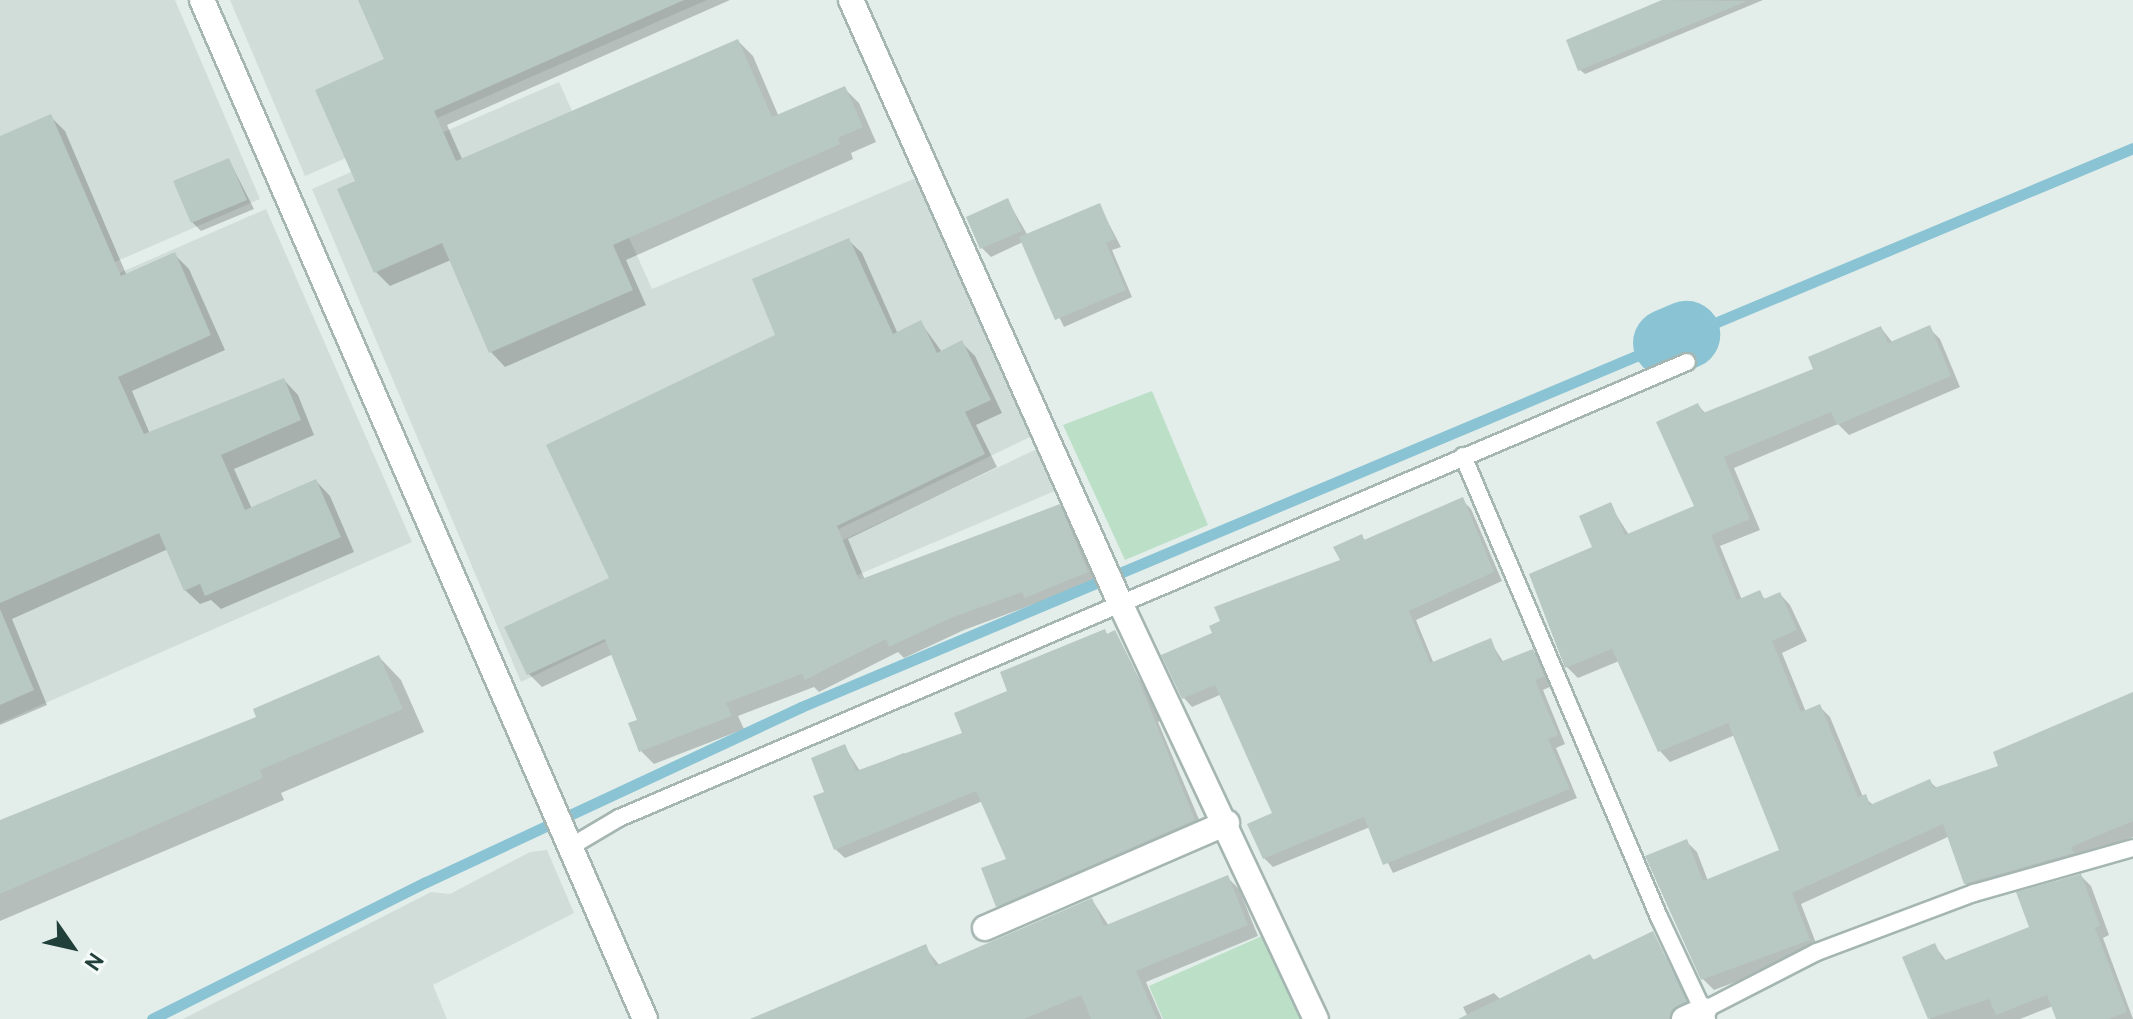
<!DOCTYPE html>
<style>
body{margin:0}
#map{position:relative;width:2133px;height:1019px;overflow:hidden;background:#e3eeea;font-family:Overpass,sans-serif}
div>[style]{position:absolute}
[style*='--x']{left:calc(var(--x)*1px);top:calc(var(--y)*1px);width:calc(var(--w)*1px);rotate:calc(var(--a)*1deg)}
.built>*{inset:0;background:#d1ddd9}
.green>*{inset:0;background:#bcdfc8}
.shadow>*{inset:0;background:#0003}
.stream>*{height:11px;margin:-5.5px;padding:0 5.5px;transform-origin:5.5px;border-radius:5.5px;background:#8ac3d4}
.river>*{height:68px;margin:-34px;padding:0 34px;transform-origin:34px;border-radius:34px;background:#8ac3d4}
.building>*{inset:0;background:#b8c8c3}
.roads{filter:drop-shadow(2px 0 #a5b6b2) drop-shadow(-2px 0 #a5b6b2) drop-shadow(0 2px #a5b6b2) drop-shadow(0 -2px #a5b6b2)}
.service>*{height:16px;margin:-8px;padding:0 8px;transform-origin:8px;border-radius:8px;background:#fff}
.minor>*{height:24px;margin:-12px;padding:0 12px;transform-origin:12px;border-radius:12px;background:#fff}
span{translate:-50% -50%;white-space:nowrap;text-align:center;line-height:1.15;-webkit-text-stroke:8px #f4faf7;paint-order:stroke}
.north{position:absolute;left:32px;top:907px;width:80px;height:80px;-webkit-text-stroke:6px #f4faf7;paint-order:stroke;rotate:124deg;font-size:22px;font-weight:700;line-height:32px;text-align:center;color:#22403a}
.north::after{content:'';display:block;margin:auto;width:28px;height:36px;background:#22403a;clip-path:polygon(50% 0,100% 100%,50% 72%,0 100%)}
</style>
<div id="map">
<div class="built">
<i style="clip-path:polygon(0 0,175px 0,260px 199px,0 312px)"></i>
<i style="clip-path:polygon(230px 0,707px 0,305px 176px)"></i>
<i style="clip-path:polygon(559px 82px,652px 289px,916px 178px,1032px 436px,521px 682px,312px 189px)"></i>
<i style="clip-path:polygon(266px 209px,412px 542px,0 723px,0 325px)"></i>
<i style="clip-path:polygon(1037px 449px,1057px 490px,773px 611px,760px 579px)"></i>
<i style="clip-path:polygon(547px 850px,574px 913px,433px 985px,447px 1019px,183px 1019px,431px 892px,450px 894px,530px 852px)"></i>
</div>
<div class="green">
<i style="clip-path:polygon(1152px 391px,1208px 525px,1125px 560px,1063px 425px)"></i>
<i style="clip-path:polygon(1262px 936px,1300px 1019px,1163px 1019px,1149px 986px)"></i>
</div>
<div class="shadow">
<i style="clip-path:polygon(360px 0,730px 0,447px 125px,463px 161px,738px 41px,753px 56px,779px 117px,845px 89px,859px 103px,876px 142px,851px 153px,853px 159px,626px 260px,646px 305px,505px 367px,491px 352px,451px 260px,390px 286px,376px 272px,358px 182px,387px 60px)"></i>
<i style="clip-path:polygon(1667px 0,1763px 0,1585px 74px,1580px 70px,1569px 41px)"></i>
<i style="clip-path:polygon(50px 116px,65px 131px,127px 276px,175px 255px,189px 269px,225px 350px,132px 391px,150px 434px,284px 380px,298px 395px,314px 435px,234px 469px,252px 509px,316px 481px,330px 496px,354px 552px,221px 609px,211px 600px,200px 604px,185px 590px,168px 549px,12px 619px,47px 705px,0 725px,0 138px)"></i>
<i style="clip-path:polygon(229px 160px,254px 209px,201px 231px,192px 222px)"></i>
<i style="clip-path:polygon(1008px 201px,1028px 236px,1099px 205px,1121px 247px,1112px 250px,1132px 297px,1064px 327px,1023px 242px,991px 257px,982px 248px)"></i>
<i style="clip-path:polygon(849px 241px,862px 253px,898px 334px,921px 323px,942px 352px,962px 343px,975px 356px,1002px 413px,976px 425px,997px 467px,848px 539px,865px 580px,1059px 506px,1072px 519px,1100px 584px,1039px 609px,1034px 604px,964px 630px,904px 658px,898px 652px,819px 692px,814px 687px,738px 716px,744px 729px,654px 764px,641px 751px,639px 721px,613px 654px,542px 687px,529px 674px,507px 628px,612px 579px)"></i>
<i style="clip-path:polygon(1881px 328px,1893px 343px,1929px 328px,1940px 339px,1960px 387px,1849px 435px,1838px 424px,1734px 468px,1760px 530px,1720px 546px,1742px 600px,1759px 593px,1766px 600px,1780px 594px,1790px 605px,1807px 641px,1782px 653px,1806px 712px,1819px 706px,1830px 717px,1863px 797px,1875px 806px,1929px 781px,1938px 789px,2001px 767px,2133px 694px,2133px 837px,1976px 894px,1965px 883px,1950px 836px,1801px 904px,1819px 951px,1714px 990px,1703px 979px,1686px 841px,1697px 852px,1708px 881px,1780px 851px,1735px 735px,1670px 762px,1660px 751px,1619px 661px,1578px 678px,1567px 667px,1595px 548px,1610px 505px,1629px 535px,1696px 507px,1698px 405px,1706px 414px,1816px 370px)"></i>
<i style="clip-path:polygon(1462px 500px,1471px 509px,1502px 581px,1416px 620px,1434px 664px,1490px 641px,1504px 663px,1533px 651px,1542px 660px,1552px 686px,1543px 690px,1565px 744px,1556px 748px,1577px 798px,1393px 873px,1370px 827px,1273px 867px,1264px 858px,1275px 814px,1222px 694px,1192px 707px,1184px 698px,1214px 635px,1342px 561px,1361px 536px,1366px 541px)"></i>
<i style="clip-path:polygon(1114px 633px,1162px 720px,1158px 722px,1203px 829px,1007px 915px,998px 906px,1008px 860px,983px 801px,845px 858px,835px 849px,827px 793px,844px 746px,860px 771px,904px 753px,909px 758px,965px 734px,1010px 692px)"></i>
<i style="clip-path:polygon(379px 657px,401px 680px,424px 732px,281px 793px,284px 800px,0 921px,0 824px,259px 718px)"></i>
<i style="clip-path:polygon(2081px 876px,2091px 886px,2109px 935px,2103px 938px,2133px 1019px,2058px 1019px,2053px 1006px,2020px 1019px,1930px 1019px,1905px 958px,1935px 946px,1947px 962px,2032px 928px)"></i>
<i style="clip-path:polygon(1227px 877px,1239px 889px,1258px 936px,1146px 982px,1162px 1019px,801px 1019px,925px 947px,940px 966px,1092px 900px,1109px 926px)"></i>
<i style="clip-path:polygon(1653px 934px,1694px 1011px,1684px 1019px,1469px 1019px,1463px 1007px,1494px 993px,1501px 1000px,1590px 956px,1595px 961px)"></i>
</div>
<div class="stream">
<i style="--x:1686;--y:335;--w:485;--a:-22.7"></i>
<i style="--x:152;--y:1019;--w:306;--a:-26.6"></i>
<i style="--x:426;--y:882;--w:414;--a:-25"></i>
<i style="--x:801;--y:707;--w:939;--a:-22.8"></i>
</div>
<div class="river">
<i style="--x:1667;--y:343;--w:21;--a:-23"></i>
</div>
<div class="building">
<i style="clip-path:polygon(358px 0,684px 0,434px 111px,456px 161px,738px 39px,772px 117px,845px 86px,863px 127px,838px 138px,840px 144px,613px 245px,633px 290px,489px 353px,442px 243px,374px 273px,337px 189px,355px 181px,315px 90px,384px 59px)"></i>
<i style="clip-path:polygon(1662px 0,1747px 1px,1578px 71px,1566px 40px)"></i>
<i style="clip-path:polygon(51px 114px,121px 276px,175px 252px,211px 335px,118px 377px,144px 434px,284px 378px,301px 420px,221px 455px,245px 510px,316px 479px,341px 537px,205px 596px,200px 584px,184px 591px,159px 533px,0 603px,0 136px)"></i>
<i style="clip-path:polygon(229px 158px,247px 200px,191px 223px,173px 181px)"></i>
<i style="clip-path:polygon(1008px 198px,1022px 231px,980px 249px,966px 217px)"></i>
<i style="clip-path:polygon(1100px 203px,1115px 239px,1106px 243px,1126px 290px,1055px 320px,1019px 237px)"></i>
<i style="clip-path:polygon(849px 238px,893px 334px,921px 320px,937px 353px,962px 340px,991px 400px,965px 412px,985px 454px,837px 526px,859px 580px,1060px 504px,1088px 572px,1025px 598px,1022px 592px,951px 618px,889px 647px,886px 639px,805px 680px,802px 674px,726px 703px,732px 716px,639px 752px,628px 723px,637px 720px,605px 639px,527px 675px,504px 627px,609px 578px,546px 445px,775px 335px,752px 279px)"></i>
<i style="clip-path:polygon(1930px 325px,1951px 376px,1837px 425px,1831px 412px,1724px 457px,1750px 519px,1711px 535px,1737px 600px,1760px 590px,1764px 599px,1780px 592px,1797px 630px,1772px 641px,1801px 712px,1820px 704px,1858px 797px,1866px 794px,1870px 805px,1930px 779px,1934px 788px,1998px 766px,1993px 752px,2133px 692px,2133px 821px,2071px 847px,2074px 853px,1964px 884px,1943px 824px,1792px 893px,1810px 940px,1701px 980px,1645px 856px,1687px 839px,1703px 881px,1779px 850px,1728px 723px,1658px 752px,1612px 649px,1565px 668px,1529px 574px,1592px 547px,1579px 516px,1611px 502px,1625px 535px,1694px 506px,1656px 422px,1698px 403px,1703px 413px,1813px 369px,1808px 357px,1881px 326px,1888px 343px)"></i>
<i style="clip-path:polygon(1463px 497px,1494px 572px,1409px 611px,1430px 663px,1491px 638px,1500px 662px,1533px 649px,1545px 676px,1535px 680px,1558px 735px,1548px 739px,1570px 789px,1383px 865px,1364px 817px,1263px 859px,1247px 824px,1272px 813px,1215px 685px,1182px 699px,1161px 655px,1212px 633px,1209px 626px,1220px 621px,1214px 607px,1340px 560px,1333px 547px,1362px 534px,1364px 540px)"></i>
<i style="clip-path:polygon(0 609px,34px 690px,0 705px)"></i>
<i style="clip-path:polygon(1105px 629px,1107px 634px,1115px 630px,1133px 666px,1195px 820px,996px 907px,981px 868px,1006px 859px,976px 791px,834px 850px,813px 796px,824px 792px,811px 758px,845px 744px,856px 771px,962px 733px,954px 713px,1007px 691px,1000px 672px)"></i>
<i style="clip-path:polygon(379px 655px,403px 709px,260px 770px,263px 778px,0 894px,0 820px,256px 717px,253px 709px)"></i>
<i style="clip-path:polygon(2081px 874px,2100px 926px,2095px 928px,2127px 1012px,2109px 1019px,2056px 1019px,2047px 995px,1996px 1015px,1989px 999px,1928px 1019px,1902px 957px,1935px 943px,1943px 961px,2029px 927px,2016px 892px)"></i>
<i style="clip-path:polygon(1228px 875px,1248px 925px,1136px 971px,1157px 1019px,1091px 1019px,1081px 995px,1024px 1019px,750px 1019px,926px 944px,935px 966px,1092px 898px,1104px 926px)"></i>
<i style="clip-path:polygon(1653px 931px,1687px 1001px,1672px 1010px,1669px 1019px,1458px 1019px,1590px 954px,1593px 960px)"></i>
</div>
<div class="roads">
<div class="service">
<i style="--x:1463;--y:456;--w:501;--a:66.97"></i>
<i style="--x:1659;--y:917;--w:113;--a:64.8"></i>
<i style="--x:570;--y:847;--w:57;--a:-30.6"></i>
<i style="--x:619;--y:818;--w:1161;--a:-23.12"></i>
<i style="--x:1704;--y:1010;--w:127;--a:-27.2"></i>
<i style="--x:1817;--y:952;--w:168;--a:-20.6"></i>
<i style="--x:1974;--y:893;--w:165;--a:-15.8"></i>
</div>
<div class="minor">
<i style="--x:202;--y:0;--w:1111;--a:66.5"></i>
<i style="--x:851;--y:0;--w:663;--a:65.95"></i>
<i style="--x:1121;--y:605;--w:458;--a:64.8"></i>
<i style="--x:985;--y:928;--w:264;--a:-23.5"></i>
<i style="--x:1684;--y:1019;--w:22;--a:-24"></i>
</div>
</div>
<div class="north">N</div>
</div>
